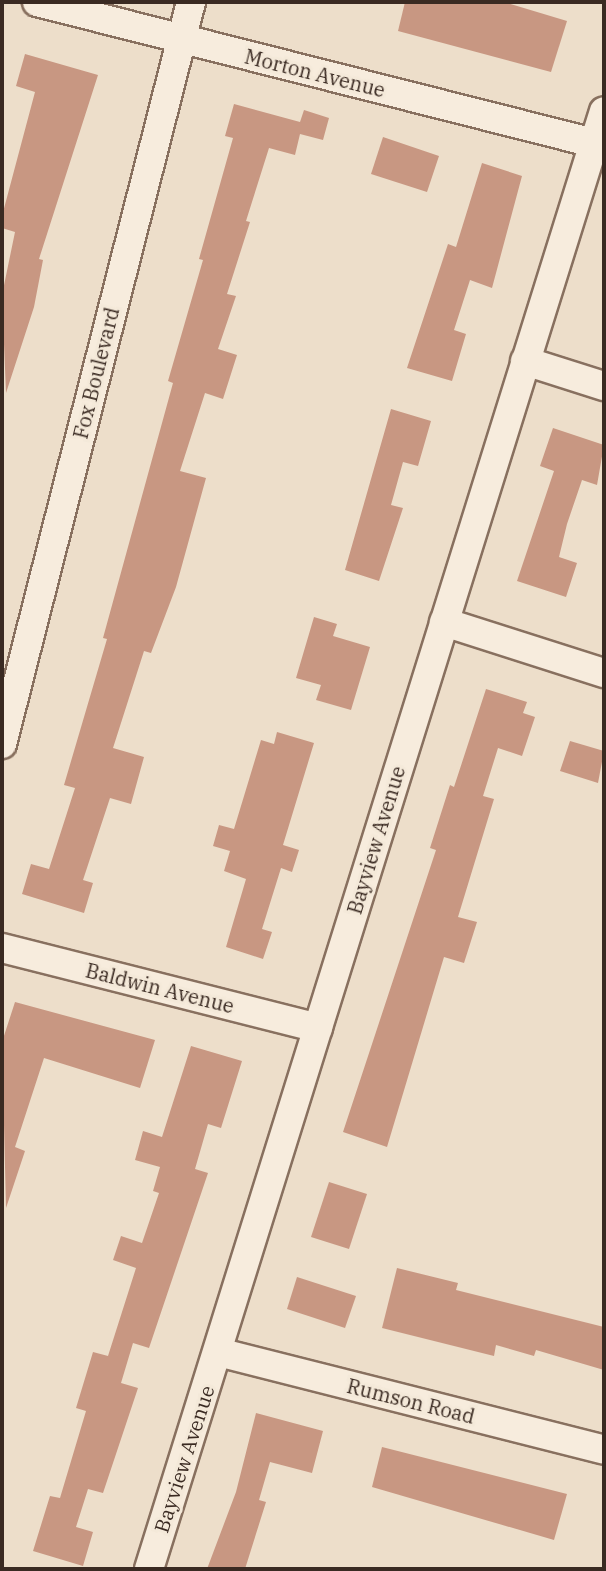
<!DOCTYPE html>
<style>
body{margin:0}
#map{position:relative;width:606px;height:1571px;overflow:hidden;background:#eddeca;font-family:"IBM Plex Serif",serif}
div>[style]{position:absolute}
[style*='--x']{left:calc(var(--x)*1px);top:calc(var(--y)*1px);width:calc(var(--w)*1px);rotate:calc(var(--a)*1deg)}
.building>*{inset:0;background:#c89782}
.roads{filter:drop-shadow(2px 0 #88705f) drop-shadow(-2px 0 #88705f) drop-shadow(0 2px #88705f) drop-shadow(0 -2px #88705f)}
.minor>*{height:28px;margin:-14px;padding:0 14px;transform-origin:14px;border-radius:14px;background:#f7ecdd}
span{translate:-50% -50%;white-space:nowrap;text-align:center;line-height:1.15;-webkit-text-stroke:6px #f4e9d9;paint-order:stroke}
.street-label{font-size:20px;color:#3a2a22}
.frame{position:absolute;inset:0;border:4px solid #3a2a22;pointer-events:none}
</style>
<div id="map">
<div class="building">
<i style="clip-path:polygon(405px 2px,504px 2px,567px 21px,551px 72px,398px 31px)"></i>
<i style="clip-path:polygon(25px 54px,98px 75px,39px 259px,43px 260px,34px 307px,6px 393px,2px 295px,15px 232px,2px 228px,2px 216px,35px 92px,16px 86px)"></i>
<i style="clip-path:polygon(234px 104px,300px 122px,304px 110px,329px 118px,323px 140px,300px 134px,295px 155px,269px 148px,246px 221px,250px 222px,227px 294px,236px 296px,218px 349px,237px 355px,223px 399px,205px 393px,180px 471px,206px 478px,176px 587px,151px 653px,144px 651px,113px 748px,144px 757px,131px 804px,110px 798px,83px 880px,93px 883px,84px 913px,22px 894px,31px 864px,49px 869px,75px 788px,64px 785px,107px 639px,103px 638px,173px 383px,168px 381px,203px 260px,199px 259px,233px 138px,225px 136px)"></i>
<i style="clip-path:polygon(383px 137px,439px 156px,427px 192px,371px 174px)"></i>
<i style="clip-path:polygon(482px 163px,522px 176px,492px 288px,470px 280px,454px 330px,466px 334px,452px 381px,407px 368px,448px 244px,456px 247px)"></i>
<i style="clip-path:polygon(391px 409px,431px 421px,418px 466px,403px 462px,391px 505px,403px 508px,379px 581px,345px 570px)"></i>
<i style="clip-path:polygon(553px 428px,604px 445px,597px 485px,582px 480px,567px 524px,559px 557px,577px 563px,566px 597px,517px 581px,554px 471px,540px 466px)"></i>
<i style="clip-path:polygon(314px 617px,337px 624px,333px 636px,370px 647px,351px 710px,316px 700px,321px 685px,296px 678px)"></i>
<i style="clip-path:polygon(486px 689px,527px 702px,523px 713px,535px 717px,522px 756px,498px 748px,483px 796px,494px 799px,458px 917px,477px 922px,464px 963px,444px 957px,387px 1147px,343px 1132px,436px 850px,430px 848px,450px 785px,454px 787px)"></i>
<i style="clip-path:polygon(277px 732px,314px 743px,283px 845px,299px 850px,292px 872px,281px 868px,262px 929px,272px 932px,263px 959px,226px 947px,246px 879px,224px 871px,230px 851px,213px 846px,219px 825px,234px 829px,261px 740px,274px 744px)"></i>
<i style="clip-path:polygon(570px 741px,604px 751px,598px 783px,560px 771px)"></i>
<i style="clip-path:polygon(15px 1002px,155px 1040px,140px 1088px,44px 1058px,15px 1147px,25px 1151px,6px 1208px,2px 1042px)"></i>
<i style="clip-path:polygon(191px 1046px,242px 1061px,221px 1128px,208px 1124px,195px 1169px,208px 1173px,149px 1348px,133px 1343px,121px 1383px,138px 1388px,103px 1493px,88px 1489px,76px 1527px,93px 1532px,83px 1566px,33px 1551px,50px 1496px,60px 1498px,86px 1411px,76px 1408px,93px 1352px,108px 1356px,136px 1268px,113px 1260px,121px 1236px,142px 1243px,159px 1193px,153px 1191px,160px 1167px,135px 1160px,143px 1131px,162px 1137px)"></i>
<i style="clip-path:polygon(329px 1182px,367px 1194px,349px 1249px,311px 1237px)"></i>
<i style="clip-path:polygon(397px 1268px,458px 1283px,456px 1290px,604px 1327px,604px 1370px,536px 1350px,534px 1356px,496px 1345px,494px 1356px,382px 1328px)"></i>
<i style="clip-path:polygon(297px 1277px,356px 1296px,345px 1328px,287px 1309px)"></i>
<i style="clip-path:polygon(256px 1413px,323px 1431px,312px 1473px,270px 1462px,259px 1500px,266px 1502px,245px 1569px,207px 1569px,236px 1492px)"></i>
<i style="clip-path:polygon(382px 1447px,567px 1494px,554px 1540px,372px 1487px)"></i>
</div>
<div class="roads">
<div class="minor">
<i style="--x:37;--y:2;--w:575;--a:14.21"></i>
<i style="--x:525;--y:361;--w:83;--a:17.6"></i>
<i style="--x:444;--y:622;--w:168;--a:17.7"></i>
<i style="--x:2;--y:744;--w:766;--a:-75.71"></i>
<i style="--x:2;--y:948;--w:326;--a:14.2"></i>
<i style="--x:218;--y:1352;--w:398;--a:14.2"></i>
<i style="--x:149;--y:1569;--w:1527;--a:-72.67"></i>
</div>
</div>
<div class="street-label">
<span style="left:315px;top:73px;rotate:14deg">Morton Avenue</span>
<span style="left:96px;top:373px;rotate:-76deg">Fox Boulevard</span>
<span style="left:376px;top:840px;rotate:-73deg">Bayview Avenue</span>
<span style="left:160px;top:988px;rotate:14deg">Baldwin Avenue</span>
<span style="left:411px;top:1401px;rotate:14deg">Rumson Road</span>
<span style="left:184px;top:1459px;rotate:-72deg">Bayview Avenue</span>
</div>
<div class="frame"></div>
</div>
